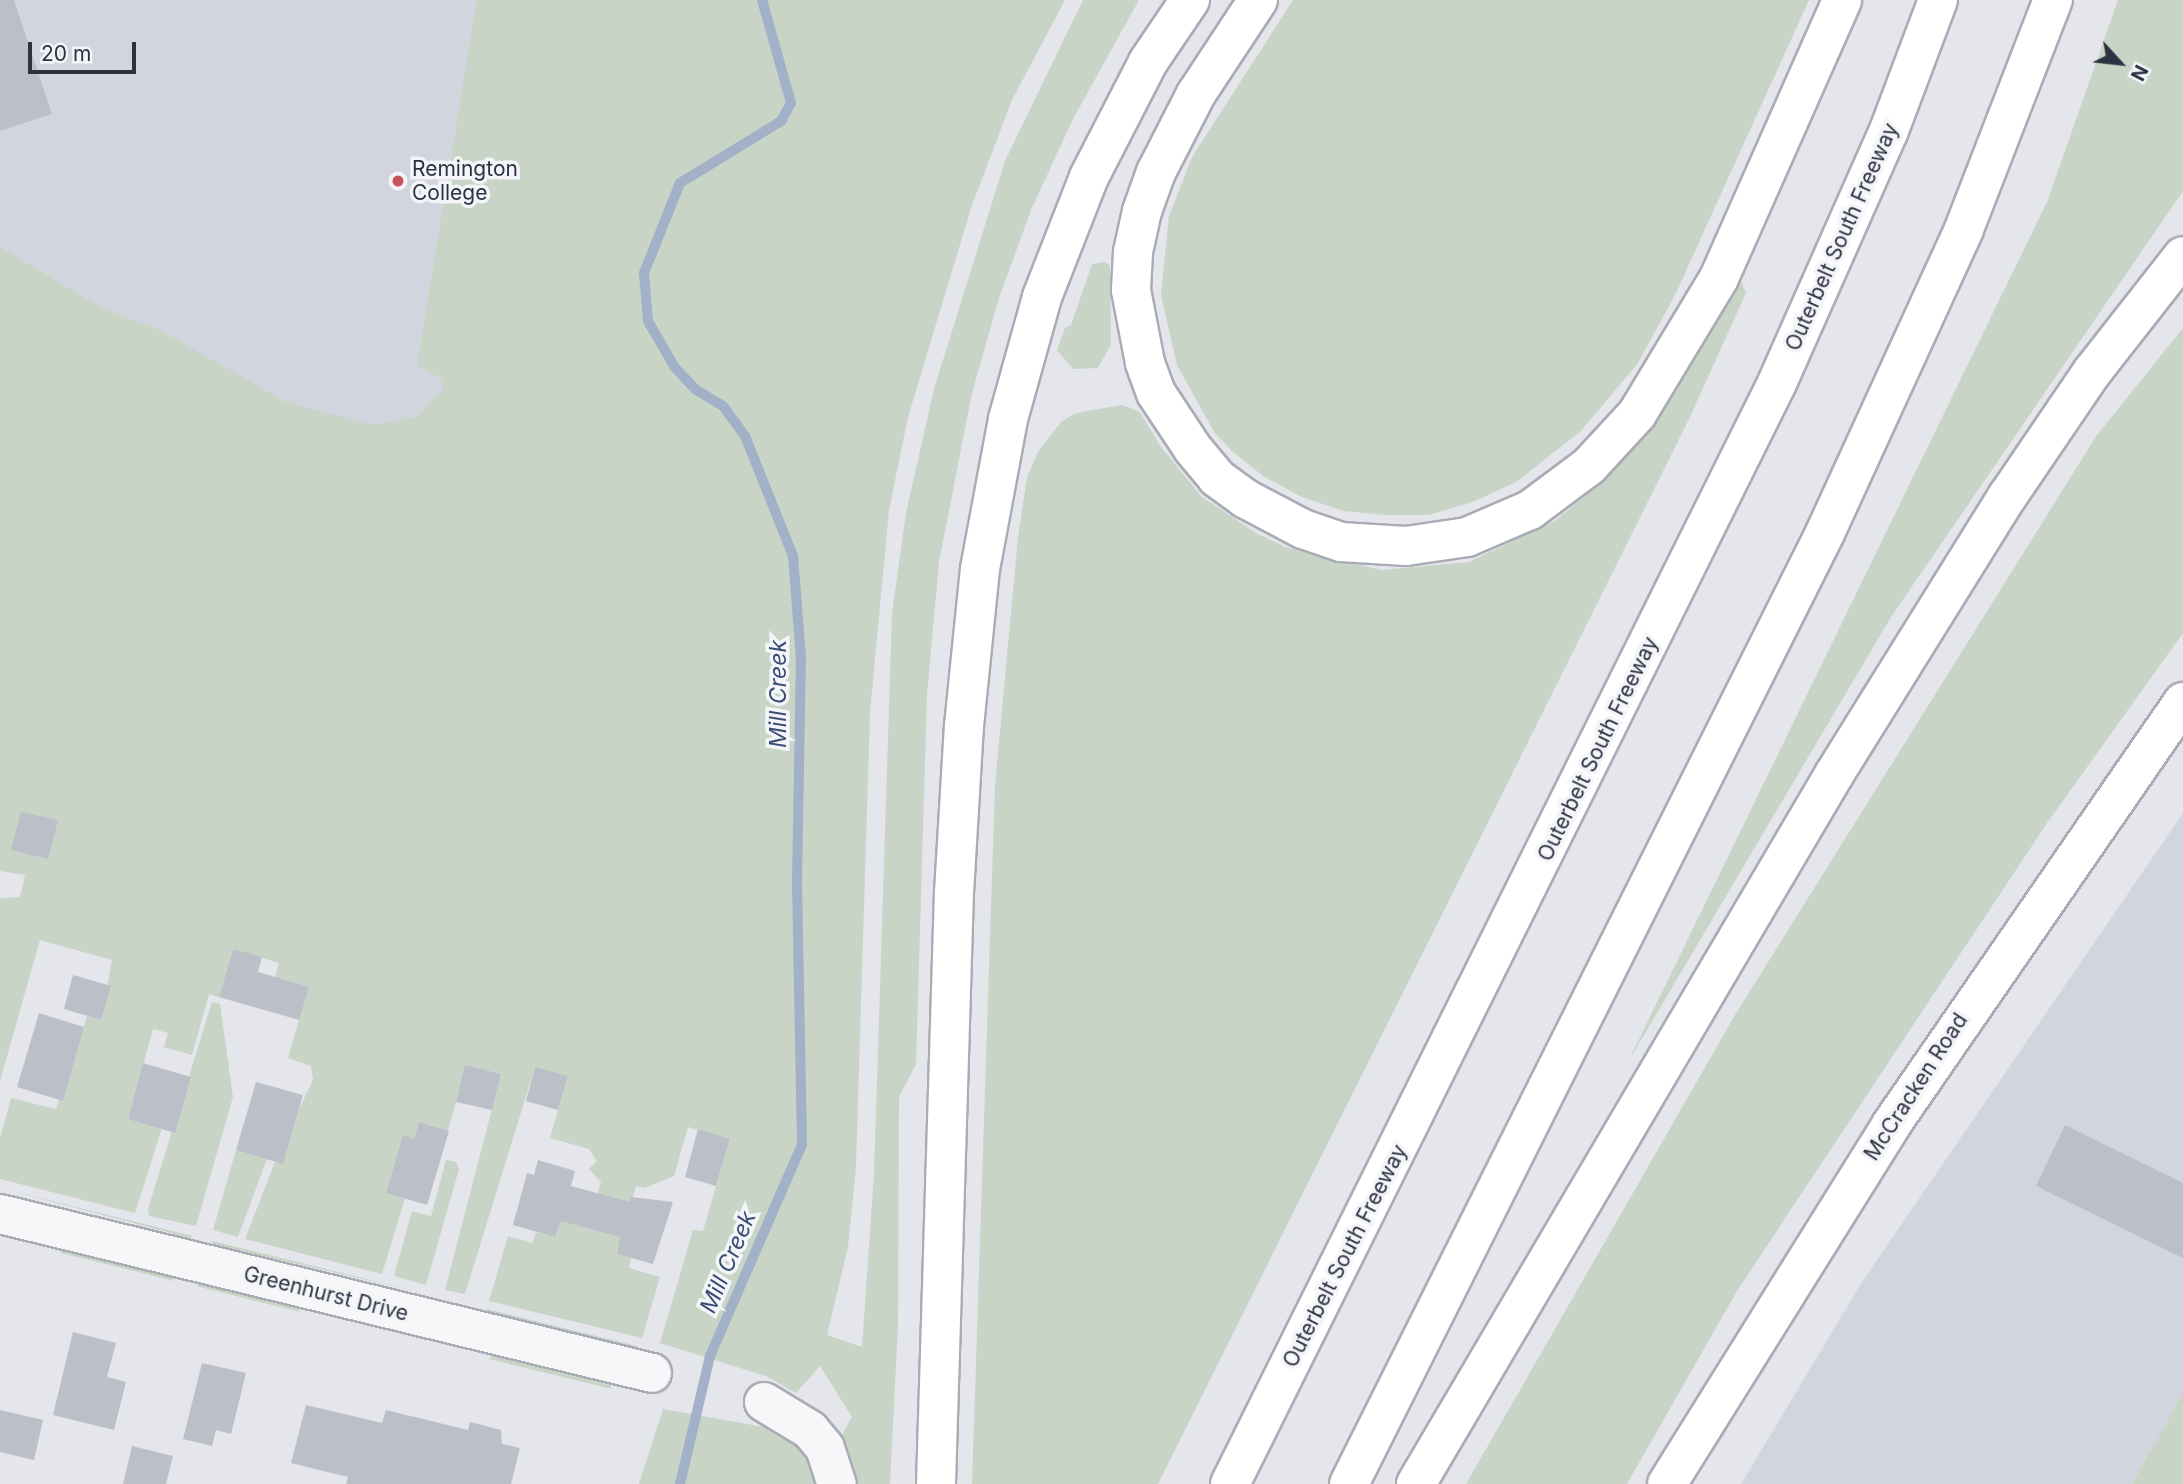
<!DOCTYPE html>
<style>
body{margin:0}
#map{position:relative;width:2183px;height:1484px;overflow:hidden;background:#e4e6eb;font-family:Inter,sans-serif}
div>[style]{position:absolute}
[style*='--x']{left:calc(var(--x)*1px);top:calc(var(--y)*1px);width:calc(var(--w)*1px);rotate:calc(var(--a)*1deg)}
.built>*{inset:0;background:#d2d5dd}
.green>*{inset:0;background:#c8d4c6}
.stream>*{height:10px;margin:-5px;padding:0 5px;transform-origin:5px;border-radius:5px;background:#a2b0c8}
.building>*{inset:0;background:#bcbfc8}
.roads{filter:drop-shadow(2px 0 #a9acb5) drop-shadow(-2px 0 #a9acb5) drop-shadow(0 2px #a9acb5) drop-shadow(0 -2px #a9acb5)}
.street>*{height:38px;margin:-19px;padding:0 19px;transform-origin:19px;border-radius:19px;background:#f7f7f9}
.secondary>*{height:38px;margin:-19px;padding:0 19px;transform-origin:19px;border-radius:19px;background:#fff}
.highway>*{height:38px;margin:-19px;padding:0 19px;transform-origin:19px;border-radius:19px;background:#fff}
.dots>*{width:19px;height:19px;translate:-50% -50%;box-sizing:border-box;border:4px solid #f4f5f8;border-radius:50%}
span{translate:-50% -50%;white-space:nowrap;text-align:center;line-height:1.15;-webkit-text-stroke:7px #f4f5f8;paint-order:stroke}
.poi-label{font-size:21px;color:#2d3242}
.left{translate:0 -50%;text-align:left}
.street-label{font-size:21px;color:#2d3242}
.water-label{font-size:23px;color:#394d74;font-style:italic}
.north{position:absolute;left:2085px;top:28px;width:70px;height:70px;-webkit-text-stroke:5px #f4f5f8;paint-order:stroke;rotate:117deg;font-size:19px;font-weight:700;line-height:28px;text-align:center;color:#2d3242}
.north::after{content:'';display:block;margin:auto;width:24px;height:32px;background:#2d3242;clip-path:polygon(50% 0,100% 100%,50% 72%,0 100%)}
.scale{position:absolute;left:28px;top:42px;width:108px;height:32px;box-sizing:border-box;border:4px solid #2d3242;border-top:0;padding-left:9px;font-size:21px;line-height:24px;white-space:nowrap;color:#2d3242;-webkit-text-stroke:5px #f4f5f8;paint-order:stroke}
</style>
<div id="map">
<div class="built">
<i style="clip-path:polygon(0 0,528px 0,437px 505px,0 299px)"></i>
<i style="clip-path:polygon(2183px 813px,2183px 1393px,2132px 1484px,1741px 1484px,1862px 1282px)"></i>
</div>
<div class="green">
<i style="clip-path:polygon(477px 0,1065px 0,1012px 100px,972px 205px,908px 417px,889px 510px,870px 712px,856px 1167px,848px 1247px,827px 1335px,862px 1347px,874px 1174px,892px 613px,906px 513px,934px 389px,1005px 161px,1083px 0,1139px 0,1073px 119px,1031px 210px,999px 298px,972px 393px,939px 562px,927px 694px,916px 1064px,899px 1097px,898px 1326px,890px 1484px,856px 1484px,842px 1435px,852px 1417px,820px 1366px,796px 1393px,766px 1376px,660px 1343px,693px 1230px,703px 1231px,730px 1139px,688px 1127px,674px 1176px,645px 1188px,636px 1186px,618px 1254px,631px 1258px,629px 1268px,660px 1277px,642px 1338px,489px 1301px,508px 1236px,532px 1243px,536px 1232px,555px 1237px,561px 1220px,588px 1228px,601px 1182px,589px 1169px,597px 1161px,589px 1149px,550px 1138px,568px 1076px,535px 1067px,465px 1294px,445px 1290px,501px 1074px,466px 1066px,448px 1131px,419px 1122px,414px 1139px,403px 1136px,386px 1193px,405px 1198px,382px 1274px,245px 1239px,275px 1162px,283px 1163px,299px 1109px,313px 1080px,311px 1066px,288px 1058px,299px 1020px,275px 977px,279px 963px,233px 949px,219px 997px,209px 994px,192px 1055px,164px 1047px,168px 1033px,153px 1029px,128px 1119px,162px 1128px,135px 1213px,0 1179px,0 1138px,11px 1098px,56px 1109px,59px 1099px,63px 1100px,87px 1016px,101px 1020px,112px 960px,40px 940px,0 1081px,0 898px,20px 897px,25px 875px,0 871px,0 247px,102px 308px,162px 331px,286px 402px,372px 425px,417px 417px,444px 389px,440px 378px,417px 365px)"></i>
<i style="clip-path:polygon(1293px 0,1809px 0,1676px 293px,1638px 363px,1580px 432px,1516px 482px,1475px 501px,1429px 515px,1386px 515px,1344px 511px,1302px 497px,1263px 476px,1232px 451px,1214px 432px,1177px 365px,1161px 295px,1169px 216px,1192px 157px)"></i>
<i style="clip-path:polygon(2118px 0,2183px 0,2183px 191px,1891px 617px,1628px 1062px,2047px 202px)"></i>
<i style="clip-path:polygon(1105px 262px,1110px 266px,1111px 344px,1098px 368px,1073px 369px,1057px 350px,1065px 328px,1071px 325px,1092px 264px)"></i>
<i style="clip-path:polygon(1742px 283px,1746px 293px,1690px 417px,1158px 1484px,972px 1484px,995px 785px,1018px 537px,1027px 477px,1039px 450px,1062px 421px,1076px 413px,1122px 405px,1140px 412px,1161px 447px,1202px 497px,1256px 533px,1285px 547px,1381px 570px,1469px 562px,1555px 521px,1602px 482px,1664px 409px,1737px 284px)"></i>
<i style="clip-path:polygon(2183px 328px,2183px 633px,2047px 823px,1737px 1291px,1627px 1484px,1466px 1484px,1735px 1015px,2097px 435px)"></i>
<i style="clip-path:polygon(212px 1002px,220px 1004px,233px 1097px,196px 1226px,149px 1216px,148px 1209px)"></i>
<i style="clip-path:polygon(236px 1150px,267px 1159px,238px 1237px,213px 1230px)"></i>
<i style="clip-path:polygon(446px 1160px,456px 1162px,459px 1169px,426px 1285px,394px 1276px,412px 1211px,431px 1216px)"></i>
<i style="clip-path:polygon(0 1188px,192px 1236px,190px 1238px)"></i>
<i style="clip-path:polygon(212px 1241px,423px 1293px,212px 1244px)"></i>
<i style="clip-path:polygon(62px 1250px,173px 1278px,174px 1281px,61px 1253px)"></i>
<i style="clip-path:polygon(199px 1284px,298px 1308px,300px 1312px,196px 1286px)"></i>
<i style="clip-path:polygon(487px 1309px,637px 1346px,636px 1349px,487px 1312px)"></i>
<i style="clip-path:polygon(493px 1355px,610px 1385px,612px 1389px,489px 1359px)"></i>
<i style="clip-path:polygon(2183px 1393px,2183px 1484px,2132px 1484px)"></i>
<i style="clip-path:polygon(663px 1409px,775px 1429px,805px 1452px,817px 1484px,639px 1484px)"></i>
</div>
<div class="stream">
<i style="--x:680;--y:1484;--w:131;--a:-76.8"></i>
<i style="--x:710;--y:1356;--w:231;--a:-66.5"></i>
<i style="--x:802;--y:1144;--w:262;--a:-91.1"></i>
<i style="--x:797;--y:882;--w:224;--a:-89"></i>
<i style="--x:801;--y:658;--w:102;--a:-94.5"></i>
<i style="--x:793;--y:556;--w:129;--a:-111.8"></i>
<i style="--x:745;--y:436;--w:37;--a:-126"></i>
<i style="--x:723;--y:406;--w:31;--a:-149"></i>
<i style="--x:696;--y:390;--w:33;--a:-133"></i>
<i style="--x:674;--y:366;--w:52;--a:-120"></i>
<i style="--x:648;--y:321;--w:48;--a:-94.8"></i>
<i style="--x:644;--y:273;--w:97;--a:-68.2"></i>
<i style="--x:680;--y:183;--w:119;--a:-31.5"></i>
<i style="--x:781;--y:121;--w:21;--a:-61"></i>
<i style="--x:791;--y:103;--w:107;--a:-105.7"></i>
</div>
<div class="building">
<i style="clip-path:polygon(0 0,14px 0,52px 114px,0 131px)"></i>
<i style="clip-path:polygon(21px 812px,58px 820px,48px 859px,11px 850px)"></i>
<i style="clip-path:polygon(233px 949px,262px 957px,258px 972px,309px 987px,299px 1020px,219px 997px)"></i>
<i style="clip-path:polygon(73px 975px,111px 986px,101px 1020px,64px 1009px)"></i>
<i style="clip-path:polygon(39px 1013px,84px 1027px,63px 1101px,17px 1087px)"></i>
<i style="clip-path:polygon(143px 1063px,191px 1077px,175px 1133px,128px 1119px)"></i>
<i style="clip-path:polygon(465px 1065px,501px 1074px,492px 1110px,456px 1102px)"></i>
<i style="clip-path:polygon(535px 1067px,568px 1076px,558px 1110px,526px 1101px)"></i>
<i style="clip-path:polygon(256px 1082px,303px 1095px,283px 1164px,236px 1150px)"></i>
<i style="clip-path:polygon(419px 1122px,449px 1131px,427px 1205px,386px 1193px,403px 1135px,414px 1139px)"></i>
<i style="clip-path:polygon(2065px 1125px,2183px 1183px,2183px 1258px,2036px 1186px)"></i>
<i style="clip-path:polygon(698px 1129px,730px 1139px,716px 1186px,685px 1177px)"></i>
<i style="clip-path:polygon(538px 1160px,575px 1171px,571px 1186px,630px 1202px,631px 1197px,673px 1202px,653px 1264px,617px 1254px,620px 1237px,561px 1221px,555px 1237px,513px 1225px,527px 1173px,534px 1175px)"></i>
<i style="clip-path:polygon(73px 1332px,116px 1343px,107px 1377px,126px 1382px,114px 1430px,53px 1415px)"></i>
<i style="clip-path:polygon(202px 1363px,246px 1373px,231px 1434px,216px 1430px,212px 1446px,183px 1439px)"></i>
<i style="clip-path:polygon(306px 1405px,382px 1423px,386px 1410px,468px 1430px,470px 1422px,501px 1430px,502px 1444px,520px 1448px,511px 1484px,346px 1484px,348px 1477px,291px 1463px)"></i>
<i style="clip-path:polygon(0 1410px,43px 1420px,34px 1460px,0 1452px)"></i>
<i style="clip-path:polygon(132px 1446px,173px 1456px,166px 1484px,123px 1484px)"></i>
</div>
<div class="roads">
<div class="street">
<i style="--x:0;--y:1214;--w:671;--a:13.7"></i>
<i style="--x:764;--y:1402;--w:54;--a:31.3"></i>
<i style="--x:810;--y:1430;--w:23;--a:50"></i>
<i style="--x:825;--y:1448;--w:38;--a:72"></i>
</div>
<div class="secondary">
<i style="--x:1667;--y:1484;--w:423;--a:-58"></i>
<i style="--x:1891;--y:1125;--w:514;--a:-55.38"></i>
</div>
<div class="highway">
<i style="--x:1258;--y:0;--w:113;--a:123.4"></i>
<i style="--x:1196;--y:94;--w:88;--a:117.1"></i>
<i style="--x:1156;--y:172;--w:41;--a:109.7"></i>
<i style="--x:1142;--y:211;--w:42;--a:102.4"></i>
<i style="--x:1133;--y:252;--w:38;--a:93"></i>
<i style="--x:1131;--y:290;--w:74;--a:79.1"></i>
<i style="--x:1145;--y:363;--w:32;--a:70"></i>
<i style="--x:1156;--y:393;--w:67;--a:56.5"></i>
<i style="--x:1193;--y:449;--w:38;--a:50"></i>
<i style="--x:1217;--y:478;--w:36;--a:36"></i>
<i style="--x:1246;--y:499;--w:64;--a:27.8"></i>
<i style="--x:1303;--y:529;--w:40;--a:18.9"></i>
<i style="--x:1341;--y:542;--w:65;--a:3.5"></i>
<i style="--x:1406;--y:546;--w:62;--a:-8.4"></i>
<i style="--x:1467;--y:537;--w:69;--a:-23.2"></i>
<i style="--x:1530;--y:510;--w:74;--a:-36.7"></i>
<i style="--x:1589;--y:466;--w:71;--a:-47.3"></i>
<i style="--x:1637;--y:414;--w:159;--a:-58.9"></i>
<i style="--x:1719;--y:278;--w:304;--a:-66.1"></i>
<i style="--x:936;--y:1484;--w:591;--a:-88.26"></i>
<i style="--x:954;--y:893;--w:167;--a:-86.6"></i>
<i style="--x:964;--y:726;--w:158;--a:-84.2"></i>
<i style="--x:980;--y:569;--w:153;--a:-79.4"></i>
<i style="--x:1008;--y:419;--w:127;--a:-74.4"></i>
<i style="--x:1042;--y:297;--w:129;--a:-68.6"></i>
<i style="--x:1089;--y:177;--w:129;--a:-62.8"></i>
<i style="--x:1148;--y:62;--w:75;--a:-55.9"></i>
<i style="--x:1230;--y:1484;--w:1229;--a:-63.58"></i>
<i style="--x:1777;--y:383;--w:274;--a:-66.1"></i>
<i style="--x:1888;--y:133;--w:142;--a:-69.4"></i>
<i style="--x:1349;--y:1484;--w:1063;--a:-63.41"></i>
<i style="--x:1825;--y:533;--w:334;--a:-65.4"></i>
<i style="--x:1964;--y:229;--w:246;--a:-68.8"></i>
<i style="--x:1416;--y:1484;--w:825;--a:-59.49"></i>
<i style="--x:1835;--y:773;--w:325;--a:-58.1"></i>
<i style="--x:2007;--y:497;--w:151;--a:-55.8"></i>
<i style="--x:2092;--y:372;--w:147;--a:-51.9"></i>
</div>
</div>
<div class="dots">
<i style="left:398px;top:181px;background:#c65358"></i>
</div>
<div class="poi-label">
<span class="left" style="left:412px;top:181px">Remington<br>College</span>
</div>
<div class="street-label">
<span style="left:1842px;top:237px;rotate:-66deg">Outerbelt South Freeway</span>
<span style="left:1598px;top:749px;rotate:-64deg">Outerbelt South Freeway</span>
<span style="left:1916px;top:1087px;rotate:-57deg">McCracken Road</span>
<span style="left:1345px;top:1256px;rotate:-63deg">Outerbelt South Freeway</span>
<span style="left:326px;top:1294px;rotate:14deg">Greenhurst Drive</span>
</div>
<div class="water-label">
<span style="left:778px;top:694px;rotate:-90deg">Mill Creek</span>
<span style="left:728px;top:1262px;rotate:-67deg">Mill Creek</span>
</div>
<div class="north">N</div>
<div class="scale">20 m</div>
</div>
